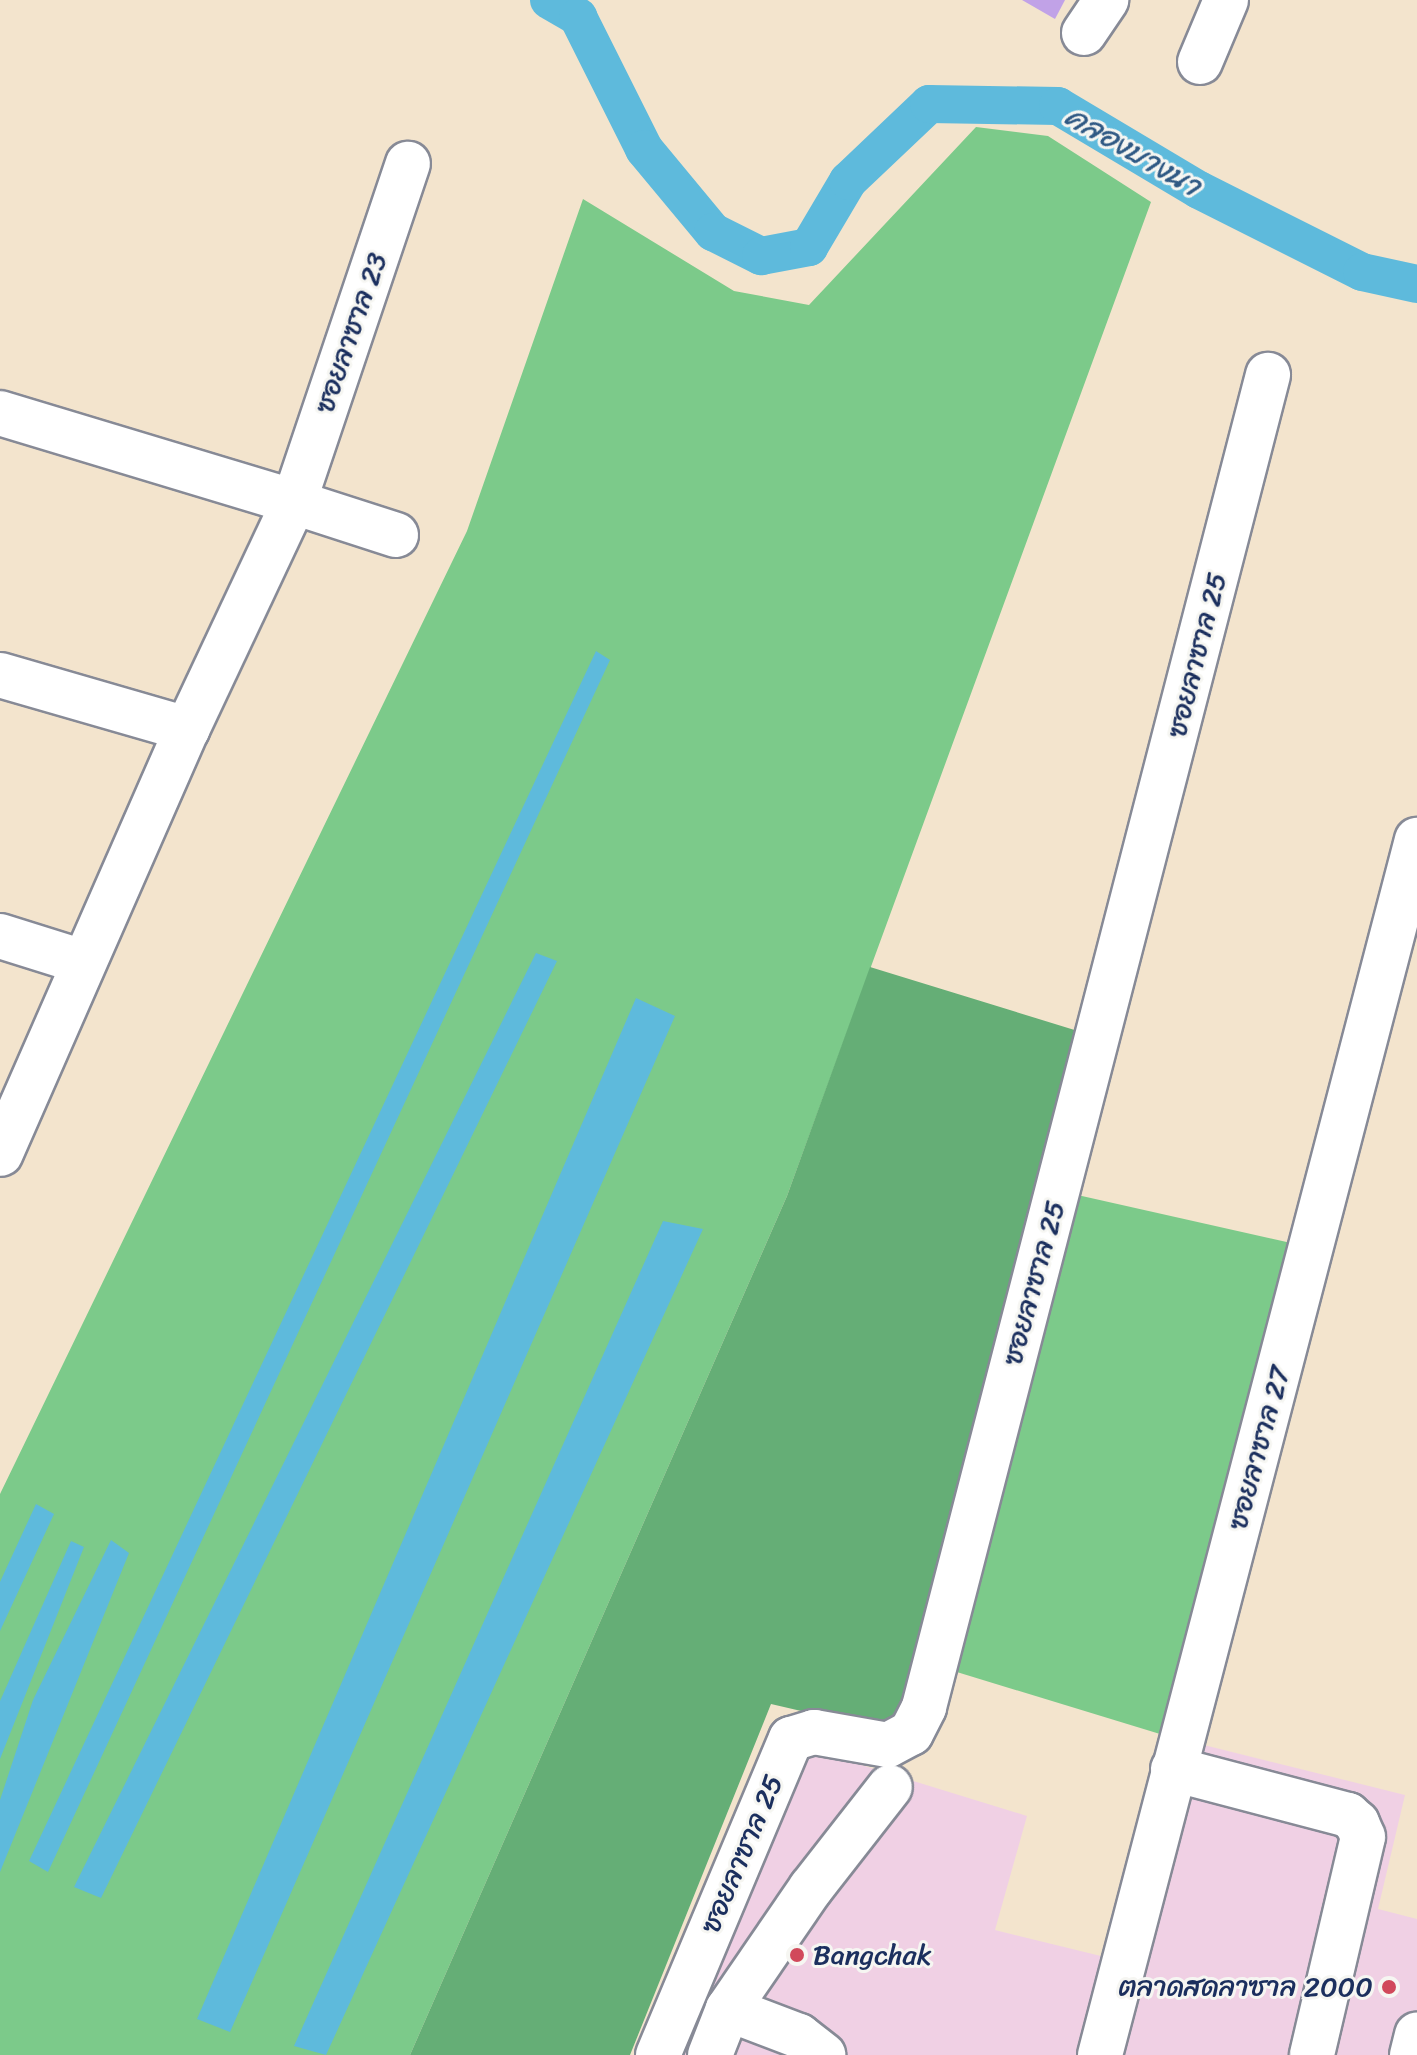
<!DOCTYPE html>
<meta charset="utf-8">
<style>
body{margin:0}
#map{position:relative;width:1417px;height:2055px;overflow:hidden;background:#f3e4cd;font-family:Sriracha,"Playpen Sans Thai",sans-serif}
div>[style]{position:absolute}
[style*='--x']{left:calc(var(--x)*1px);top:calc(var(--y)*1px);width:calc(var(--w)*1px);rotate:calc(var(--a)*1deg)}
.built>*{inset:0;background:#f0d0e4}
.green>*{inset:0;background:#7cca8a}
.forest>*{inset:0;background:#65ae76}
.water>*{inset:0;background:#5ebadc}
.canal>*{height:38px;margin:-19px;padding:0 19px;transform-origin:19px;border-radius:19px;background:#5ebadc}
.building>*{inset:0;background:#c1a2e7}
.roads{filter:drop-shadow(2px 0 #878a96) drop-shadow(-2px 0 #878a96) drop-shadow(0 2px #878a96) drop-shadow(0 -2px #878a96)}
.minor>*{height:44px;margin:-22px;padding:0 22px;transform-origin:22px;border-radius:22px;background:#fff}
.dots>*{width:22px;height:22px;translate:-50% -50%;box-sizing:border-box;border:4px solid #f6f6f2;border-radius:50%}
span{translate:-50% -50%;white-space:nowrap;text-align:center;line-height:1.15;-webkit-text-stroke:6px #f6f6f2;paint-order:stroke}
.street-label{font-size:28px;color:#1b2f5e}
.poi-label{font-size:28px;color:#1b2f5e}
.left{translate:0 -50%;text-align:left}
.right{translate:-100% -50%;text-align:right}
.water-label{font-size:30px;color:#2f5984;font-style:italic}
</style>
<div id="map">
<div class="built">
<i style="clip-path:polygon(1160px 1734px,1405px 1795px,1378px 1909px,1417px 1919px,1417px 2055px,676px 2055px,803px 1747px,1027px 1816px,995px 1930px,1109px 1958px)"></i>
</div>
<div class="green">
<i style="clip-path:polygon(976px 127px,1048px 136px,1151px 202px,787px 1196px,410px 2055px,0 2055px,0 1494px,467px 531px,583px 199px,734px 291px,809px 305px)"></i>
<i style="clip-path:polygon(1073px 1194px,1291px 1243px,1160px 1734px,947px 1669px)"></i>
</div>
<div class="forest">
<i style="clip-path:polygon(870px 967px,1081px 1032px,908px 1697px,888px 1722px,866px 1726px,771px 1704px,630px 2055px,410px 2055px,787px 1196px)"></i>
</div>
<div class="water">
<i style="clip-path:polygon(596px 651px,610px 660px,48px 1872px,29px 1861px)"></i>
<i style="clip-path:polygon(536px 953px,557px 961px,101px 1898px,74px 1887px)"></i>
<i style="clip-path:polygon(636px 998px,675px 1016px,230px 2032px,197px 2019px)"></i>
<i style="clip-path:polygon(663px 1221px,703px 1229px,326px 2055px,294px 2046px)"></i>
<i style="clip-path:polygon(36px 1504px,54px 1514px,0 1631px,0 1582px)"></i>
<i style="clip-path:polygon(111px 1540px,129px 1553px,0 1872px,0 1800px,33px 1700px)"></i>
<i style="clip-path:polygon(71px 1541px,84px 1547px,0 1759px,0 1701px)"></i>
</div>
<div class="canal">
<i style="--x:549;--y:0;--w:34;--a:30"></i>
<i style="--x:578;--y:17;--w:148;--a:63.4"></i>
<i style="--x:644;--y:149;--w:108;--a:50.3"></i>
<i style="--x:713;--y:232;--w:54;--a:26.6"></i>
<i style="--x:761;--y:256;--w:49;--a:-10.6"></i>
<i style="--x:809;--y:247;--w:77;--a:-59.4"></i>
<i style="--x:848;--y:181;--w:112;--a:-43.5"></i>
<i style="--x:929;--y:104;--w:129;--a:0.9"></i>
<i style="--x:1058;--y:106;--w:164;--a:30.8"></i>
<i style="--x:1199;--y:190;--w:182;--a:26.7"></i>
<i style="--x:1362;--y:272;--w:56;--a:12.3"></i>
</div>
<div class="building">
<i style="clip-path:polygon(1022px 0,1065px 0,1055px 19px)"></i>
</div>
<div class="roads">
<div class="minor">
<i style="--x:1084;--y:33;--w:40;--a:-56"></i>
<i style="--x:1200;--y:62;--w:67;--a:-67.2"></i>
<i style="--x:0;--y:413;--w:307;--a:16.8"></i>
<i style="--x:294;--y:502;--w:251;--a:115.2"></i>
<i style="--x:187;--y:729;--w:464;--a:113.7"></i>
<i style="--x:396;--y:535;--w:107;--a:-162.1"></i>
<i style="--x:294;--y:502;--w:357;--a:-71.4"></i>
<i style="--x:0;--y:675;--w:195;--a:16.1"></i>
<i style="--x:0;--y:936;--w:87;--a:17.4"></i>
<i style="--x:1173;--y:1769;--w:181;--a:14.7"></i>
<i style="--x:1348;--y:1815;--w:12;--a:42"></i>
<i style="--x:1357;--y:1823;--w:15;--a:67"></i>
<i style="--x:1363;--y:1837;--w:224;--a:103.2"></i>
<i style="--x:728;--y:2009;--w:147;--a:-55.6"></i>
<i style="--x:811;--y:1888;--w:128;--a:-52"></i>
<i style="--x:658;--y:2055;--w:343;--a:-67.2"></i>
<i style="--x:791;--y:1739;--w:24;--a:-17"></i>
<i style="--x:814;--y:1732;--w:75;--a:10"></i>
<i style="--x:888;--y:1745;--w:26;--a:-28"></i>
<i style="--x:911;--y:1733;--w:29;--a:-63"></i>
<i style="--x:924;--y:1707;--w:1376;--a:-75.52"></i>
<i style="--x:710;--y:2055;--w:49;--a:-68.6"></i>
<i style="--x:728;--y:2009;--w:76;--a:20.8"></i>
<i style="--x:799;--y:2036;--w:31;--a:38"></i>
<i style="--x:1100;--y:2055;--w:1256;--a:-75.38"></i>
<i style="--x:1412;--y:2055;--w:21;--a:-76"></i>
</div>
</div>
<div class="dots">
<i style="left:797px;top:1955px;background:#d1495b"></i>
<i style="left:1389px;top:1987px;background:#d1495b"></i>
</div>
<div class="street-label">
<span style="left:351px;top:333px;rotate:-71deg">ซอยลาซาล 23</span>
<span style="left:1197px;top:655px;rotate:-76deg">ซอยลาซาล 25</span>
<span style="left:1034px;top:1283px;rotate:-75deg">ซอยลาซาล 25</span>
<span style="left:1259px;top:1448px;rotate:-75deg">ซอยลาซาล 27</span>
<span style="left:742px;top:1854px;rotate:-67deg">ซอยลาซาล 25</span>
</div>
<div class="poi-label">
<span class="left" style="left:813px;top:1955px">Bangchak</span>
<span class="right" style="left:1373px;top:1987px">ตลาดสดลาซาล 2000</span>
</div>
<div class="water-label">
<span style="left:1133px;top:151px;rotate:30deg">คลองบางนา</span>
</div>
</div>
